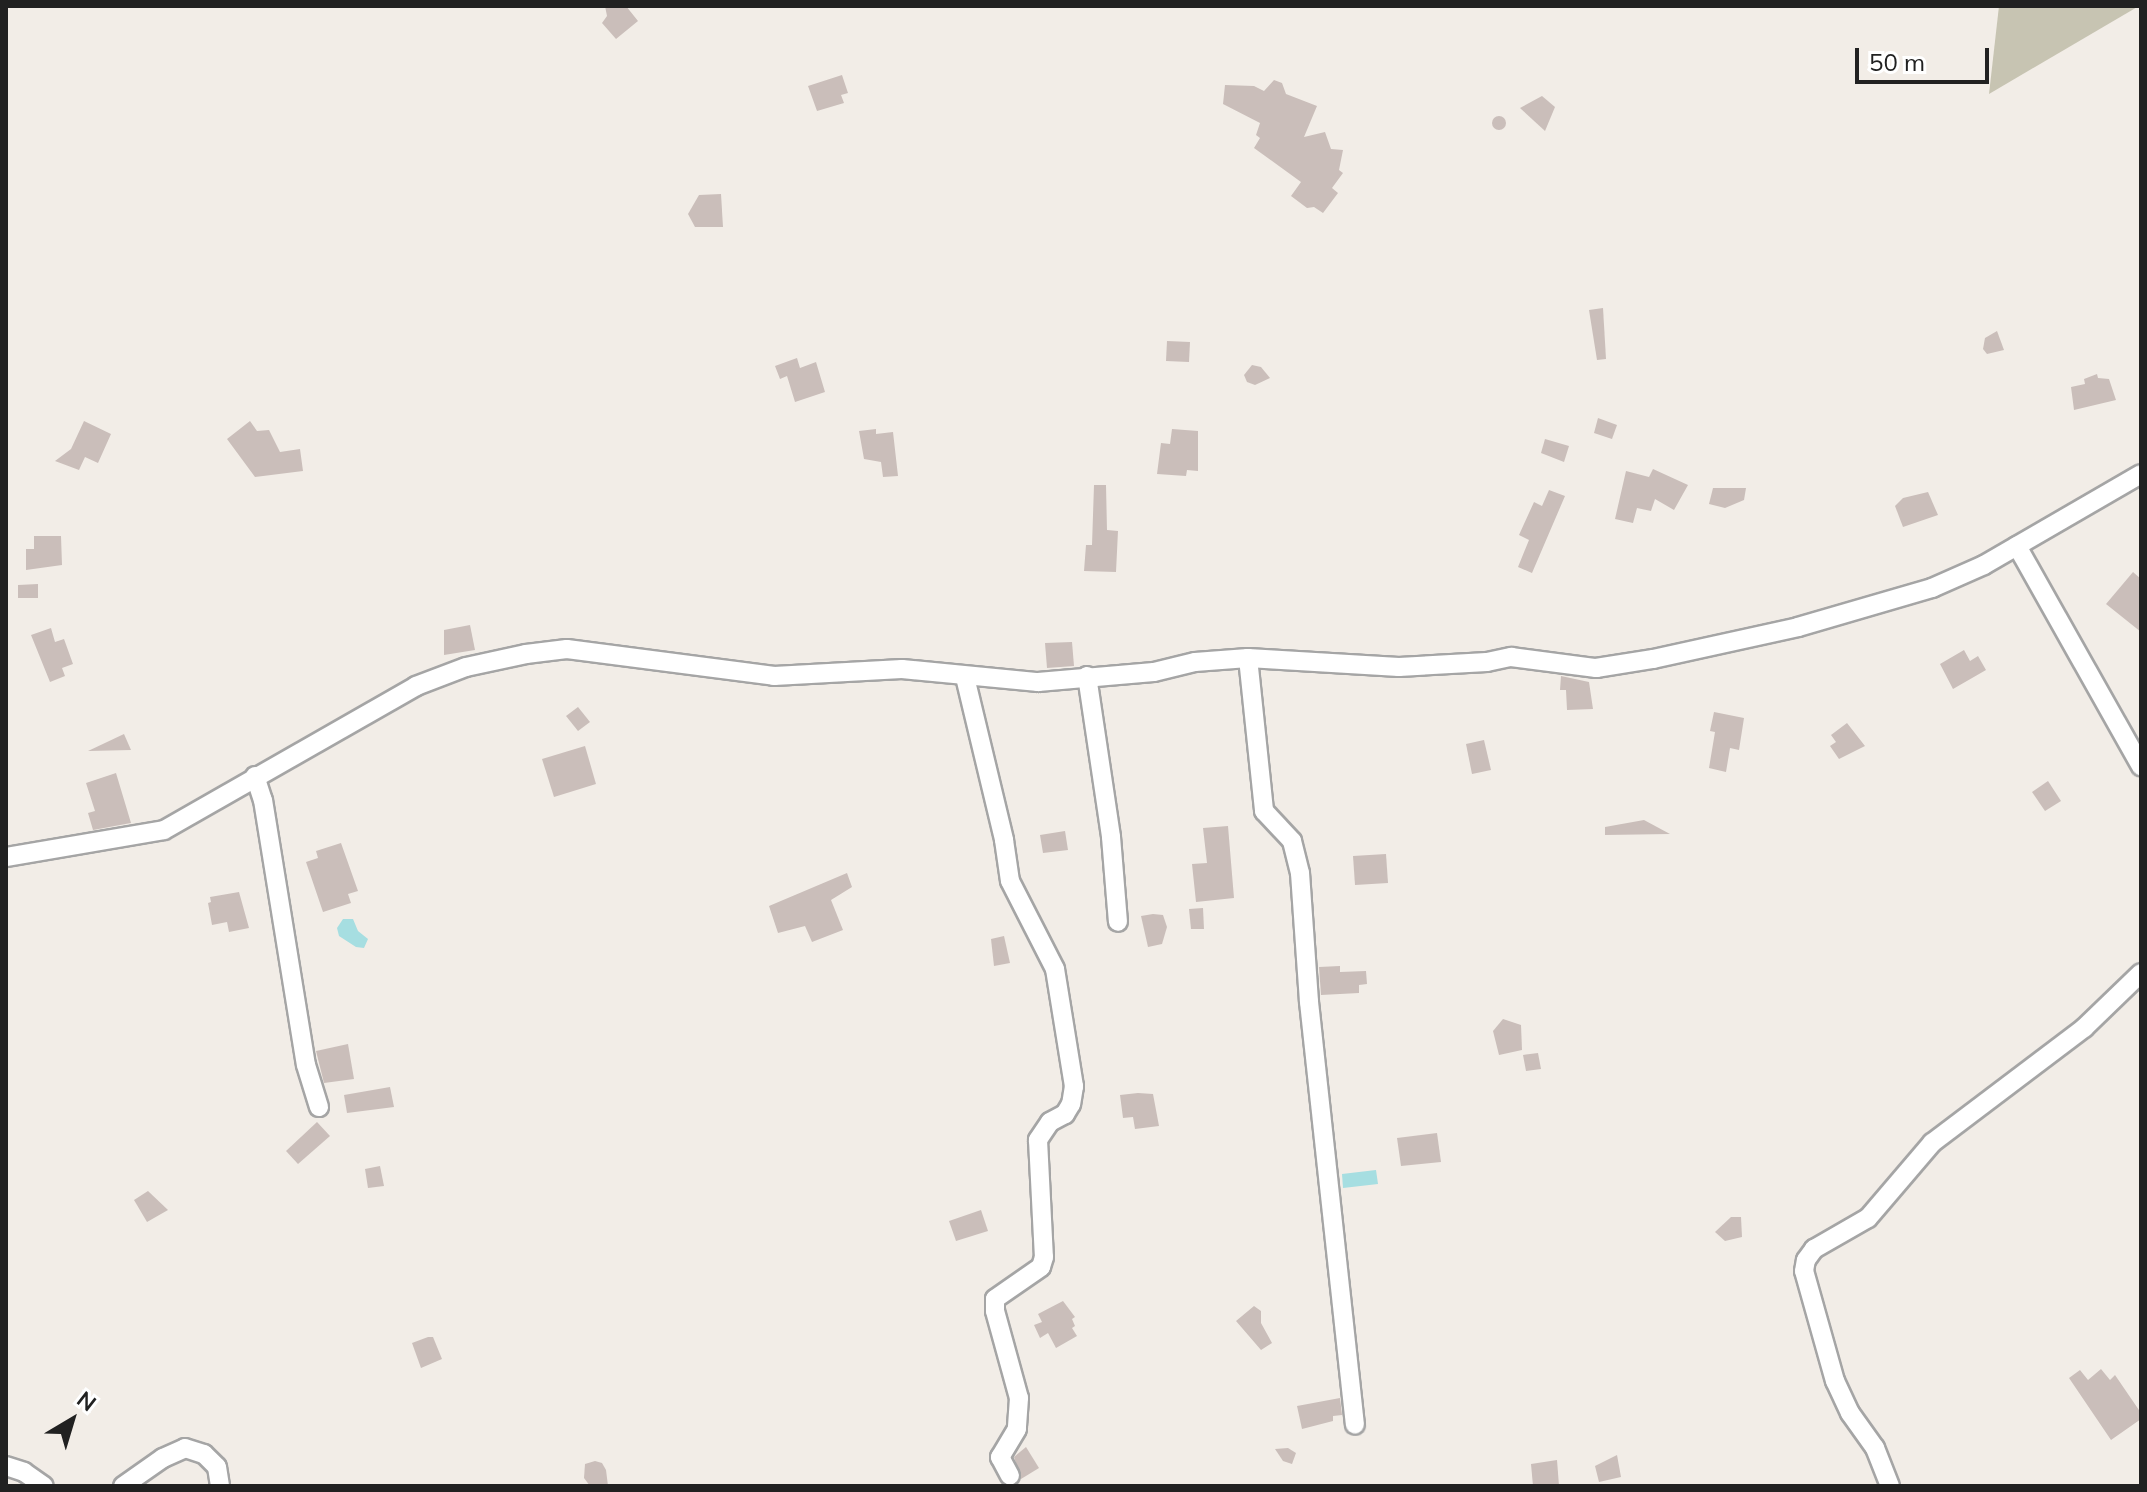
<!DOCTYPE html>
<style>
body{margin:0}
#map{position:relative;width:2147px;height:1492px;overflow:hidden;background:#f2ede7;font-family:Mulish,sans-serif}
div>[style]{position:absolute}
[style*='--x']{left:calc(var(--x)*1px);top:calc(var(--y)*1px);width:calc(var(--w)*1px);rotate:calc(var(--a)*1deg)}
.construction>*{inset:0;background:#c7c4b2}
.water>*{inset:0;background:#a6dee1}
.building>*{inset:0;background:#cabeba}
.round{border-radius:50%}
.roads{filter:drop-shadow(2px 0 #a5a5a5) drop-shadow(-2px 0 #a5a5a5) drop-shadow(0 2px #a5a5a5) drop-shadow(0 -2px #a5a5a5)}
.minor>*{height:18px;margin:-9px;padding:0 9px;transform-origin:9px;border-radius:9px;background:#fff}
span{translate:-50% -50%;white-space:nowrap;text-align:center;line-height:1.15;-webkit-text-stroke:6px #fff;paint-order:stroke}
.frame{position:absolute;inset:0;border:8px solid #212121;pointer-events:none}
.north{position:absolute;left:32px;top:1380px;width:80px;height:80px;-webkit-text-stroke:6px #fff;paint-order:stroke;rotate:38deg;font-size:22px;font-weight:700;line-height:32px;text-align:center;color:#212121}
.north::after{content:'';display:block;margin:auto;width:28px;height:36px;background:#212121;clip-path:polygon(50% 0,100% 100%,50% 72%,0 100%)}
.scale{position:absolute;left:1855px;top:48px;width:134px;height:36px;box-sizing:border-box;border:4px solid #212121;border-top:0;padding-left:10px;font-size:24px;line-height:28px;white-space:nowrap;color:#212121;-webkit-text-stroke:6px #fff;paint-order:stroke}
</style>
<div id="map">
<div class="construction">
<i style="clip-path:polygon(1999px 6px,2139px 6px,1989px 94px)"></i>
</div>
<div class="water">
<i style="clip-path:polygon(343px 919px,353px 919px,358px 931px,368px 939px,364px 948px,356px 947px,339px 936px,337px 928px)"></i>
<i style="clip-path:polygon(1376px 1170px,1378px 1184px,1343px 1188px,1342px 1174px)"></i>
</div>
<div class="building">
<i style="clip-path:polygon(605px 6px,626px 6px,638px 21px,616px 39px,602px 23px,607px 16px)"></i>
<i style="clip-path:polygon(842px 75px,848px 93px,841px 95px,844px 103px,817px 111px,808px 86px)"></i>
<i style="clip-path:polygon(1274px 80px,1282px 83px,1286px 94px,1317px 106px,1304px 137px,1325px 132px,1331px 149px,1343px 150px,1339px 170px,1343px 173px,1332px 188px,1338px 193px,1323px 213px,1314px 207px,1307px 208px,1291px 196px,1301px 182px,1254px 148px,1260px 138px,1256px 135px,1260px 123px,1223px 104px,1225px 85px,1254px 86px,1264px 91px)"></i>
<i style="clip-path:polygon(1542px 96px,1555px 107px,1545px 131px,1520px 108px)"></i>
<i class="round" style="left:1492px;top:116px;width:14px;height:14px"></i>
<i style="clip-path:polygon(721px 194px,723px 227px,695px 227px,688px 214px,699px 195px)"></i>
<i style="clip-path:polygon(1603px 308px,1606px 359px,1597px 360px,1589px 310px)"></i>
<i style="clip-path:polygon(1997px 331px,2004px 350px,1987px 354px,1983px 349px,1985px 338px)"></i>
<i style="clip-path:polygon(1167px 341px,1190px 342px,1189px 362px,1166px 361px)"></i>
<i style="clip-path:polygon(797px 358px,800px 368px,816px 362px,825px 392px,795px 402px,787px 376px,780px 379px,775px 366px)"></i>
<i style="clip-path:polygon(1252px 365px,1261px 367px,1270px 378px,1255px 385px,1247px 382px,1244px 375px)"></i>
<i style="clip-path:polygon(2097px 374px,2098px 378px,2109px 379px,2116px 400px,2074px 410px,2071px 387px,2085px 384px,2084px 379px)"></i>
<i style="clip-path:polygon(1598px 418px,1617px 425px,1612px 439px,1594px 433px)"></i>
<i style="clip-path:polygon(84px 421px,111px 434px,98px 463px,85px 457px,79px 470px,55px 461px,71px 449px)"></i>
<i style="clip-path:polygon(250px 421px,257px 431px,269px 430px,280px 452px,300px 449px,303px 471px,255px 477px,227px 439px)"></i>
<i style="clip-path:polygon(876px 429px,876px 434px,893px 432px,898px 476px,883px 477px,881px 462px,864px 459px,859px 431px)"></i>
<i style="clip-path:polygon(1172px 429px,1198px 431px,1198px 471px,1187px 470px,1186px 476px,1157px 474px,1161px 443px,1170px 444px)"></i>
<i style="clip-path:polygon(1545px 439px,1569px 446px,1564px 462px,1541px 453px)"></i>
<i style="clip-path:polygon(1653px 469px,1688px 485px,1674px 510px,1655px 499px,1651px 511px,1637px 508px,1633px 523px,1615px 519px,1626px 471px,1649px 477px)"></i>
<i style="clip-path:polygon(1094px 485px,1106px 485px,1107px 530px,1118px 531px,1116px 572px,1084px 571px,1086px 545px,1092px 545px)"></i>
<i style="clip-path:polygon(1713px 488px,1746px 488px,1744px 500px,1725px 508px,1709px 504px)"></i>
<i style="clip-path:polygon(1549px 490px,1565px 496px,1532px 573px,1518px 567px,1529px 540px,1519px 535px,1534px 502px,1542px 506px)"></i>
<i style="clip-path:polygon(1928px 492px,1938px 515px,1903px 527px,1895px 506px,1903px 498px)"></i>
<i style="clip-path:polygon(34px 536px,61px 536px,62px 565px,26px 570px,26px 549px,34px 549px)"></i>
<i style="clip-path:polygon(2133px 572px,2141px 579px,2141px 632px,2106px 604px)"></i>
<i style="clip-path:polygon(38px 584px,38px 598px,18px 598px,18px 585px)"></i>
<i style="clip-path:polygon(470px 625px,475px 650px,444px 655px,444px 630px)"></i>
<i style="clip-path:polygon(51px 628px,55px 642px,64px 639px,73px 664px,62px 668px,65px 676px,50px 682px,31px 635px)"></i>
<i style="clip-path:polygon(1072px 642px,1074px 666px,1047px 668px,1045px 643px)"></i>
<i style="clip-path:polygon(1964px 650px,1970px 661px,1978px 656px,1986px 670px,1953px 689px,1940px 664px)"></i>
<i style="clip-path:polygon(1561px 676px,1589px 682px,1593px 709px,1567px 710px,1566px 690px,1560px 690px)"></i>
<i style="clip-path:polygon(578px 707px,590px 722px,578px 731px,566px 716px)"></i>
<i style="clip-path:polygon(1714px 712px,1744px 718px,1739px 750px,1730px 748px,1726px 772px,1709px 768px,1715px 732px,1710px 731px)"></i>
<i style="clip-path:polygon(1847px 723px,1865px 746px,1839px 759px,1830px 746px,1836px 742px,1831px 735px)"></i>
<i style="clip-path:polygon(124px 734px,131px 750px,88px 751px)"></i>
<i style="clip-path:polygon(1484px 740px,1491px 770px,1472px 774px,1466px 744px)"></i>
<i style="clip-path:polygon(585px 746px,596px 784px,554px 797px,542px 759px)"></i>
<i style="clip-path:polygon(116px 773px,131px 823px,93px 830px,88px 813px,95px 811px,86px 783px)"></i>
<i style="clip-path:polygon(2048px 781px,2061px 801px,2045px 811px,2032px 792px)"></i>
<i style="clip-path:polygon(1644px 820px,1670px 834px,1605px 835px,1605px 827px)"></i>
<i style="clip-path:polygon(1228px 826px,1234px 898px,1196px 902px,1192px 864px,1207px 863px,1203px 828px)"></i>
<i style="clip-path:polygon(1065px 831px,1068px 850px,1043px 853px,1040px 835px)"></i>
<i style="clip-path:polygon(341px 843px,358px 891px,348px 894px,351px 903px,323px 912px,306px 862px,318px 858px,316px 851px)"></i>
<i style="clip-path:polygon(1386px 854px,1388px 883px,1355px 885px,1353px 856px)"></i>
<i style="clip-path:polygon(847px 873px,852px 887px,831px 900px,843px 930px,812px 942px,805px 926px,778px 933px,769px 906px)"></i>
<i style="clip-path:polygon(239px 892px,249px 928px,229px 932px,227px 922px,212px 925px,208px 903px,211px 902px,210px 897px)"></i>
<i style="clip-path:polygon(1203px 908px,1204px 929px,1191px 929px,1189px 909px)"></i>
<i style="clip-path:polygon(1153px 914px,1163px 915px,1167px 927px,1162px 944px,1148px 947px,1141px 916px)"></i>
<i style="clip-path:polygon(1004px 936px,1010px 963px,994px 966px,991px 939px)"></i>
<i style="clip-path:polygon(1340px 966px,1340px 972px,1366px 971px,1367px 984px,1359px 985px,1359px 993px,1321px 995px,1319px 967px)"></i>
<i style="clip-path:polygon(1503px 1019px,1521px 1025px,1522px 1050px,1499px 1055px,1493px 1031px)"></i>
<i style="clip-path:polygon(348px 1044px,354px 1079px,324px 1083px,316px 1051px)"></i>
<i style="clip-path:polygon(1538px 1053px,1541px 1069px,1526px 1071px,1523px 1055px)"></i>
<i style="clip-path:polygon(390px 1087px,394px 1107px,347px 1113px,344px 1095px)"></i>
<i style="clip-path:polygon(1138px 1093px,1153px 1094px,1159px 1126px,1135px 1129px,1133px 1117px,1123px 1118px,1120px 1095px)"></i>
<i style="clip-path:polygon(317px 1122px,330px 1136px,298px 1164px,286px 1151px)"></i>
<i style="clip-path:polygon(1437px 1133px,1441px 1162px,1401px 1166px,1397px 1138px)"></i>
<i style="clip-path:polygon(380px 1166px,384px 1186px,368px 1188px,365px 1169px)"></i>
<i style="clip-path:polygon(148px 1191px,168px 1210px,147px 1222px,134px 1200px)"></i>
<i style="clip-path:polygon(981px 1210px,988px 1231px,956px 1241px,949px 1221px)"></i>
<i style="clip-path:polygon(1731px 1217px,1741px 1217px,1742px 1237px,1725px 1241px,1715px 1232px)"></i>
<i style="clip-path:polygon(1063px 1301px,1075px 1317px,1072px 1319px,1075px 1326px,1072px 1328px,1077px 1336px,1056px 1348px,1048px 1333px,1040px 1338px,1034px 1325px,1042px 1322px,1038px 1314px)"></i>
<i style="clip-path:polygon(1254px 1306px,1261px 1311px,1261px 1323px,1272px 1343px,1261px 1350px,1236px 1321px)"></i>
<i style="clip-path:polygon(428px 1337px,433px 1337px,442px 1359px,421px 1368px,412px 1343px)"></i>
<i style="clip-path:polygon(2101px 1369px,2110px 1380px,2115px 1375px,2141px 1413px,2141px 1419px,2111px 1440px,2069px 1378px,2080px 1370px,2088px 1380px)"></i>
<i style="clip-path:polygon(1340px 1398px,1342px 1415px,1333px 1416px,1333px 1421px,1302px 1429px,1297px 1406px)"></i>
<i style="clip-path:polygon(1026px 1447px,1039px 1468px,1021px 1479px,1014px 1457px)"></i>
<i style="clip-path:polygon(1288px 1448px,1296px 1453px,1292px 1464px,1283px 1461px,1275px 1449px)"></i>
<i style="clip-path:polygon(1617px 1455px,1621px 1477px,1599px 1482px,1595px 1466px)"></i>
<i style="clip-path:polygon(1557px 1460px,1559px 1486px,1533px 1486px,1531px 1464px)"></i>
<i style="clip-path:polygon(595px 1461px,602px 1463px,606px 1470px,608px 1486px,590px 1486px,584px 1478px,585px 1464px)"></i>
</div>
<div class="roads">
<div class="minor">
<i style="--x:2017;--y:546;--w:253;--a:60.6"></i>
<i style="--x:1248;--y:658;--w:154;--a:84"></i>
<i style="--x:1264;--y:811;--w:41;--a:47"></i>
<i style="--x:1292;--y:841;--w:33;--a:76"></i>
<i style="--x:1300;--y:873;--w:129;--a:86"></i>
<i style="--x:1309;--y:1002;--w:425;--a:83.8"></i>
<i style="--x:1087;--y:676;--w:163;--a:81.5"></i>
<i style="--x:1111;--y:837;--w:85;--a:85.3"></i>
<i style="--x:965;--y:677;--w:168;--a:76.5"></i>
<i style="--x:1004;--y:840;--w:41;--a:81.7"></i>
<i style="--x:1010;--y:881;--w:99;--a:62.9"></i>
<i style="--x:1055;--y:969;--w:119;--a:80.8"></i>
<i style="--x:1074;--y:1086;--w:18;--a:99"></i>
<i style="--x:1071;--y:1104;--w:12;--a:121"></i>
<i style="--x:1065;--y:1114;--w:17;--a:152"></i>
<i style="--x:1050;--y:1122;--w:22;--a:124"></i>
<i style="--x:1038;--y:1140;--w:117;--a:87.1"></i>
<i style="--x:1044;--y:1257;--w:10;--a:107"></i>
<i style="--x:1041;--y:1267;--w:56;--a:145.2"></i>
<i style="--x:995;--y:1299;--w:12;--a:90"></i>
<i style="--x:995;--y:1311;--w:90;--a:74.6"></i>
<i style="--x:1019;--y:1398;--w:31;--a:94"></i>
<i style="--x:1017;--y:1429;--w:33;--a:121"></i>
<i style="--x:1000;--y:1457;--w:21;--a:62"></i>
<i style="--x:255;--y:776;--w:25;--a:72"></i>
<i style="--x:263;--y:800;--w:268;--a:80.8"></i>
<i style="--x:306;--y:1065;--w:44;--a:72.8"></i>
<i style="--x:6;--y:857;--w:160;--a:-9.7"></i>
<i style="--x:164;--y:830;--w:290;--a:-29.7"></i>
<i style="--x:416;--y:686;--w:53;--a:-20.8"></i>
<i style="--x:466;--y:667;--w:61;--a:-12.2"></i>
<i style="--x:526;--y:654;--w:41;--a:-7"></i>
<i style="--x:567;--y:649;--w:209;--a:7.4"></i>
<i style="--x:774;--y:676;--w:128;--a:-3.1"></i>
<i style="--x:902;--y:669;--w:137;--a:5.5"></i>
<i style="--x:1038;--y:682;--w:116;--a:-4.9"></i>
<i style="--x:1154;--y:672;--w:42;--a:-13.7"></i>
<i style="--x:1195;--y:662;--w:53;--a:-4.3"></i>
<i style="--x:1248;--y:658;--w:151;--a:3.4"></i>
<i style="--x:1399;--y:667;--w:88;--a:-3.3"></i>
<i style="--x:1487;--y:662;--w:25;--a:-12"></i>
<i style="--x:1511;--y:657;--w:86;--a:7.4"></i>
<i style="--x:1596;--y:668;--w:58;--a:-9"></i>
<i style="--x:1653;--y:659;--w:148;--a:-12.4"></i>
<i style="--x:1798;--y:627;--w:140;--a:-16.2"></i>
<i style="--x:1932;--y:588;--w:57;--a:-23.9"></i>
<i style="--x:1984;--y:565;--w:181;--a:-30.1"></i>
<i style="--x:6;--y:1466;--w:19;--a:18"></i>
<i style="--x:24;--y:1472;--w:24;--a:35"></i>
<i style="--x:123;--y:1486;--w:49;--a:-35"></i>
<i style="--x:163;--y:1458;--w:24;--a:-24"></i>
<i style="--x:185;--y:1448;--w:20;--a:18"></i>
<i style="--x:204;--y:1454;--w:18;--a:45"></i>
<i style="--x:217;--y:1467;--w:19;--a:81"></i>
<i style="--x:1890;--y:1486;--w:41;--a:-111.5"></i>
<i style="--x:1875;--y:1448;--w:43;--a:-125.5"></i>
<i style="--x:1850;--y:1413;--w:35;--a:-115"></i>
<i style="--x:1835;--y:1381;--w:114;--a:-105.7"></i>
<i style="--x:1804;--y:1271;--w:11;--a:-80"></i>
<i style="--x:1806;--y:1260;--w:14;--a:-54"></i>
<i style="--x:1814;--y:1249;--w:62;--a:-29.9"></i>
<i style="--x:1868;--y:1218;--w:99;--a:-49.5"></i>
<i style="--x:1932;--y:1143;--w:191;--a:-37.1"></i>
<i style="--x:2084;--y:1028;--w:79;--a:-44"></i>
</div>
</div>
<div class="frame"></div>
<div class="north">N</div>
<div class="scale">50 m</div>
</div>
